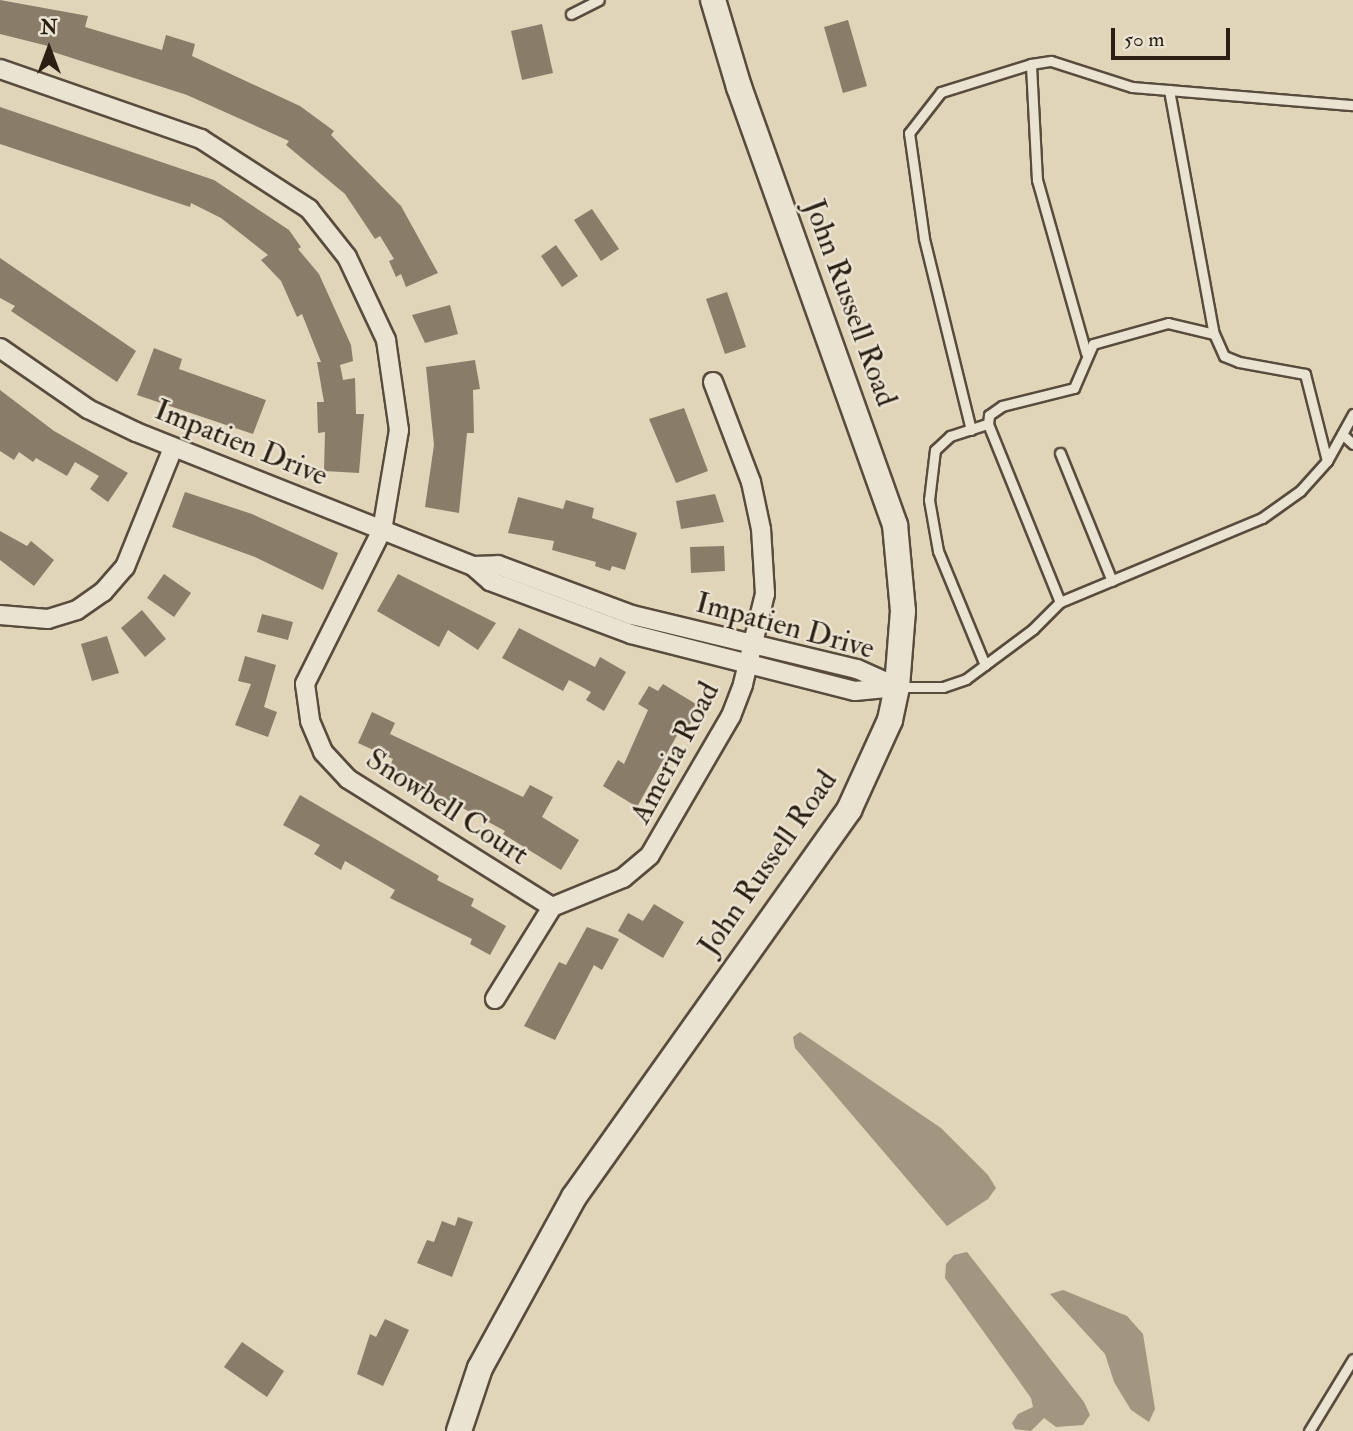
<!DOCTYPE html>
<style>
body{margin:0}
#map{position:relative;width:1353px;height:1431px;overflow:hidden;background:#e0d4b9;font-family:"IM FELL Double Pica",serif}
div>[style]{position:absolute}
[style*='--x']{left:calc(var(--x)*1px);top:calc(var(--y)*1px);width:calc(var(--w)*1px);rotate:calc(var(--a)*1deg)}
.water>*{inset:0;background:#a29681}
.building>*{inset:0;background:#897d6a}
.roads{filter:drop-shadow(2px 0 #584c3d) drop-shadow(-2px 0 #584c3d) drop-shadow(0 2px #584c3d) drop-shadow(0 -2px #584c3d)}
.lane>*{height:9px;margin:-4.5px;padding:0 4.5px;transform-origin:4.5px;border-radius:4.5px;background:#ebe3d2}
.street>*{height:18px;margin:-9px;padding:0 9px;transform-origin:9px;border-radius:9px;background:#ebe3d2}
.secondary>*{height:24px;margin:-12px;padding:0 12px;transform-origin:12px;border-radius:12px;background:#ebe3d2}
span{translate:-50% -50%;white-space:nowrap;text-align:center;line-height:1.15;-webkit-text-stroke:5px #ebe3d2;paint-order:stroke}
.street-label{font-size:30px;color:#2b1f14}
.north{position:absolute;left:14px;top:14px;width:70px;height:70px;-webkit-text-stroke:5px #ebe3d2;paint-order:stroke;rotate:0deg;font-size:19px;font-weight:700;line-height:28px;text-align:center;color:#2b1f14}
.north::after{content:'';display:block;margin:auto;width:24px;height:32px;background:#2b1f14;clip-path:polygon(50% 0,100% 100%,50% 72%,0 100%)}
.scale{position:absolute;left:1111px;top:28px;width:119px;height:32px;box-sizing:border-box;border:4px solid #2b1f14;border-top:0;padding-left:9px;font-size:21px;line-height:24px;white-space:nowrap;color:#2b1f14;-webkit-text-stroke:5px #ebe3d2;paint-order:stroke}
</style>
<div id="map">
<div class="water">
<i style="clip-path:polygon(800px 1032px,941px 1128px,988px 1175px,996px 1188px,988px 1199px,947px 1226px,795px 1048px,793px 1037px)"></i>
<i style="clip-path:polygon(967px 1252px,1084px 1402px,1090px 1415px,1083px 1425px,1056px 1427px,1044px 1418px,1031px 1431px,1015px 1429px,1012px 1423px,1018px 1414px,1033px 1407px,1031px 1398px,945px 1278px,946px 1264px,954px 1255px)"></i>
<i style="clip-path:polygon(1063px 1290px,1127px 1316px,1143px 1334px,1155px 1409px,1149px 1422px,1131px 1410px,1114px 1382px,1105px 1354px,1050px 1294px)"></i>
</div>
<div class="building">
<i style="clip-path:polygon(0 0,88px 16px,85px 27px,162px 50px,166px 35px,195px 44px,192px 56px,300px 106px,334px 131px,331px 135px,401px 206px,438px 273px,406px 287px,401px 274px,396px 277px,389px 261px,394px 259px,380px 236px,375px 239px,345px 194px,286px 145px,289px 141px,187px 95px,47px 50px,48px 46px,0 34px)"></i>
<i style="clip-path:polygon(848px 20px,867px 86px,843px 93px,824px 27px)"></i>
<i style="clip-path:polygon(542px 24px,553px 73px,522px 80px,511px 31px)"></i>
<i style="clip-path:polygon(0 107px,214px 180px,289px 230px,301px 247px,298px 249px,319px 274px,351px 345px,353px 361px,340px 365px,343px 380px,355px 378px,356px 414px,364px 414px,359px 473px,324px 471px,325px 432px,318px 433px,317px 402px,324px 402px,317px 362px,321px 362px,302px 314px,297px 317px,281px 281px,261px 260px,268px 255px,221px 218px,191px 203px,190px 207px,0 144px)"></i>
<i style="clip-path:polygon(592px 209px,619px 249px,601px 261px,574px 220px)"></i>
<i style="clip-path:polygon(556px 245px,578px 276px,562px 287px,541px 256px)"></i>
<i style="clip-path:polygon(0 258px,136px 351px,117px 382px,11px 311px,15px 306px,0 298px)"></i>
<i style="clip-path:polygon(727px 292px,746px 347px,725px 354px,706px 299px)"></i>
<i style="clip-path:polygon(450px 305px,458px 334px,425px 343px,412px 315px)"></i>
<i style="clip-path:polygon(154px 348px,182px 359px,179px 369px,266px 400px,253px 434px,137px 395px)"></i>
<i style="clip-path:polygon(475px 360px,480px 389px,473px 390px,474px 433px,467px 433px,459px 513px,425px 507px,434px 445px,426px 367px)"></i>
<i style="clip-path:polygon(0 390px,54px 431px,128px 473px,108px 502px,90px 489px,99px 476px,75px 462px,67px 476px,36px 458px,33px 462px,19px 452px,14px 460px,0 451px)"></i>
<i style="clip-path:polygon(684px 408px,708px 471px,676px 483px,649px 419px)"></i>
<i style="clip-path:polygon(185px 492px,252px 514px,338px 553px,323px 590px,255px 557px,172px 527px)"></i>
<i style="clip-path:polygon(715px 494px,724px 522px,681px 529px,676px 501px)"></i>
<i style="clip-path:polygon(518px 497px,563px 509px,566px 500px,594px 508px,592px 518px,637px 533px,625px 570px,612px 566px,610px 571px,595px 566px,596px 562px,552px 550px,554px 541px,508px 533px)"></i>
<i style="clip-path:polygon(0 531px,27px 546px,31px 541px,54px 560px,34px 586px,0 560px)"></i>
<i style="clip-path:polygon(724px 546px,725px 571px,691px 573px,690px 547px)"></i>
<i style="clip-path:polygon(164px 574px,191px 593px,174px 617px,147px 598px)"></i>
<i style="clip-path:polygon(398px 574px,496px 623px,478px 650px,448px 630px,439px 647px,377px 611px)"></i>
<i style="clip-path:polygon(142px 610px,166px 639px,145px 657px,121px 628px)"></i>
<i style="clip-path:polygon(262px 614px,293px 622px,288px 640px,257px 632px)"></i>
<i style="clip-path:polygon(519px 628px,595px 667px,600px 657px,626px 672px,604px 711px,586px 700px,591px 692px,569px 680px,563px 691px,502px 658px)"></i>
<i style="clip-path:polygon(107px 636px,119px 673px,92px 681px,81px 644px)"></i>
<i style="clip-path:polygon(245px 656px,276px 665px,264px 707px,277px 712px,268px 737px,235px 725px,251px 684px,238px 681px)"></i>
<i style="clip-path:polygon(663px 684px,696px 704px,690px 713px,695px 716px,684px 733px,680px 730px,637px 807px,603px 786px,618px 760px,624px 764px,648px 710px,638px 704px,649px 686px,658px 691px)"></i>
<i style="clip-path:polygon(372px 712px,395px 723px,390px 734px,523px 797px,530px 785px,553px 797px,542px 817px,579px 840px,561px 870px,503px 834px,505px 831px,389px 768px,393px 759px,358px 743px)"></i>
<i style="clip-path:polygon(300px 795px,439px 876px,437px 880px,474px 899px,471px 906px,506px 926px,490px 955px,470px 944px,472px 939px,390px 898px,395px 890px,345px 861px,341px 870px,314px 854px,320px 845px,283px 825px)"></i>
<i style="clip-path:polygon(654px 904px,684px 922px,663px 958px,618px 931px,628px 913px,643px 921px)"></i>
<i style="clip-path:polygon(587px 927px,619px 939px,602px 970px,594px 965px,555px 1040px,524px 1026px,559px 962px,566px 965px)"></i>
<i style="clip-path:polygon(458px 1217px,473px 1222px,452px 1277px,417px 1263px,427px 1240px,434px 1242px,442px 1221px,455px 1226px)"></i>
<i style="clip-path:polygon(385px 1319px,409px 1330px,383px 1386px,357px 1374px,370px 1334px,376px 1337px)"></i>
<i style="clip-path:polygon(242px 1342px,284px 1371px,267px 1397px,224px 1367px)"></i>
</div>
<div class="roads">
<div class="lane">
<i style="--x:571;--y:14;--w:31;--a:-27"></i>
<i style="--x:1169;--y:90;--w:248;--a:79.6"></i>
<i style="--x:1086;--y:353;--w:180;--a:-105.8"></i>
<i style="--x:1037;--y:180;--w:116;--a:-93"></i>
<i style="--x:1031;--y:64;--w:20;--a:-9"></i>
<i style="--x:1051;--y:61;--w:85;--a:17.8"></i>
<i style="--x:1132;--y:87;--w:222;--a:4.7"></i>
<i style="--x:971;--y:430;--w:198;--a:-103.8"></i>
<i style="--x:924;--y:238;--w:106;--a:-98.1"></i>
<i style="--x:909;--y:133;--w:52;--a:-52"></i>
<i style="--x:941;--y:92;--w:94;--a:-17.3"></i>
<i style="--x:1342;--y:434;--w:15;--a:42"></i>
<i style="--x:1060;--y:453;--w:138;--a:67.9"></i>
<i style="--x:1327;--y:461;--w:54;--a:-61"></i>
<i style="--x:985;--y:665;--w:123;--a:-112.4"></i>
<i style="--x:938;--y:551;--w:52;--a:-100"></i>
<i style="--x:929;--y:500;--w:50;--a:-83.2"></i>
<i style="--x:935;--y:450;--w:21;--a:-43"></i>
<i style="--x:950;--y:436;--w:40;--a:-18"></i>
<i style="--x:988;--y:424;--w:192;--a:68"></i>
<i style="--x:899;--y:687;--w:44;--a:0"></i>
<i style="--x:943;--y:687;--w:24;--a:-19"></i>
<i style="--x:966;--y:679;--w:84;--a:-36.7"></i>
<i style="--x:1033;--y:629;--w:38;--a:-45"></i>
<i style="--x:1060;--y:602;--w:219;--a:-22.6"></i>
<i style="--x:1262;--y:518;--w:47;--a:-35.4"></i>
<i style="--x:1300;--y:491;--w:40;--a:-48"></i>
<i style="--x:1327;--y:461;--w:90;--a:-104.2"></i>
<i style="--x:1305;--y:374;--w:67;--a:-169.7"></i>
<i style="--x:1239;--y:362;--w:16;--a:-158"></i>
<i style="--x:1224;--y:356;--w:24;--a:-114"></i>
<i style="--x:1214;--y:334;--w:47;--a:-166.6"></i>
<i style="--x:1168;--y:323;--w:78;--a:164.4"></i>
<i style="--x:1093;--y:344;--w:48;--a:113.4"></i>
<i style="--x:1074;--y:388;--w:74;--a:166"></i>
<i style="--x:1002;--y:406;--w:16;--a:145"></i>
<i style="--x:989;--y:415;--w:9;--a:96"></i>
<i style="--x:1309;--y:1431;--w:84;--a:-58.6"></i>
</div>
<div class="street">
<i style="--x:0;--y:69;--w:213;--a:19.2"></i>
<i style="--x:201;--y:139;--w:129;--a:32.9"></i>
<i style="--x:309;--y:209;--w:61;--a:51.6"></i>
<i style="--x:347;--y:257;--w:92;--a:64.8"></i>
<i style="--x:386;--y:340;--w:91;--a:81.8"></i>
<i style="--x:399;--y:430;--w:101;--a:99.6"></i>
<i style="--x:382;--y:530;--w:172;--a:116.6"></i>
<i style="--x:305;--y:684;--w:37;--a:82"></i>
<i style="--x:310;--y:721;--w:34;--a:67"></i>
<i style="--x:323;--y:752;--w:37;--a:47"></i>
<i style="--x:348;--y:779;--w:241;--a:32.1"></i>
<i style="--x:0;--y:348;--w:107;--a:34.7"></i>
<i style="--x:88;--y:409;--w:53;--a:25.6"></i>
<i style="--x:136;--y:432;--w:363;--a:21.7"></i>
<i style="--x:473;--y:566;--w:23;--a:41"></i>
<i style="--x:490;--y:581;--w:151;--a:20.6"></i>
<i style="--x:631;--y:634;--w:231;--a:14.3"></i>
<i style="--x:855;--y:691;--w:42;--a:-5.4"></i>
<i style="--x:473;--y:566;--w:25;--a:-2"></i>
<i style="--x:498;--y:565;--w:143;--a:20.5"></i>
<i style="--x:632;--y:615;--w:231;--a:13.5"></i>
<i style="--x:857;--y:669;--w:42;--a:24.1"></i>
<i style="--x:0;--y:615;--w:48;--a:4.8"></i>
<i style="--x:48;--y:619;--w:30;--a:-17"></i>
<i style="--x:77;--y:610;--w:32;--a:-35"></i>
<i style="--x:103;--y:592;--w:33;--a:-49"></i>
<i style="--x:125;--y:567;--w:128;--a:-68"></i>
<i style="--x:495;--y:999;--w:108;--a:-58.2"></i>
<i style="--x:552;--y:907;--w:77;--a:-22.2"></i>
<i style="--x:623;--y:878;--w:35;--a:-40"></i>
<i style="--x:650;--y:855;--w:161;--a:-59.8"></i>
<i style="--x:731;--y:716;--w:34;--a:-69"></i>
<i style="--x:743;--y:684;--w:93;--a:-76.3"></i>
<i style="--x:765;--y:594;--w:65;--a:-93.5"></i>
<i style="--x:761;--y:529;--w:48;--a:-102"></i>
<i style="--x:751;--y:482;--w:107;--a:-110.8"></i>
</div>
<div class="secondary">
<i style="--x:459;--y:1431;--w:66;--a:-71.6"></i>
<i style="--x:480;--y:1368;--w:195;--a:-61.2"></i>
<i style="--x:574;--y:1197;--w:475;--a:-54.6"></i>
<i style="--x:849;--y:810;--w:99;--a:-65.5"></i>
<i style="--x:890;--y:720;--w:34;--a:-78"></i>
<i style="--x:897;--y:687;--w:76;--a:-85.5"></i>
<i style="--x:903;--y:611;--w:86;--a:-95.3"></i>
<i style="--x:895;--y:525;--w:465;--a:-109.6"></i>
<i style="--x:739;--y:87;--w:91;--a:-106.6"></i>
</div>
</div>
<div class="street-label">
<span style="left:850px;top:303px;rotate:70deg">John Russell Road</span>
<span style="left:241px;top:443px;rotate:22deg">Impatien Drive</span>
<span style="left:785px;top:626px;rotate:15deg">Impatien Drive</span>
<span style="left:675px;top:753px;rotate:-62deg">Ameria Road</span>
<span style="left:447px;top:807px;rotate:33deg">Snowbell Court</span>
<span style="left:768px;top:863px;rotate:-55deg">John Russell Road</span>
</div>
<div class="north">N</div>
<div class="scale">50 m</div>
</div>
